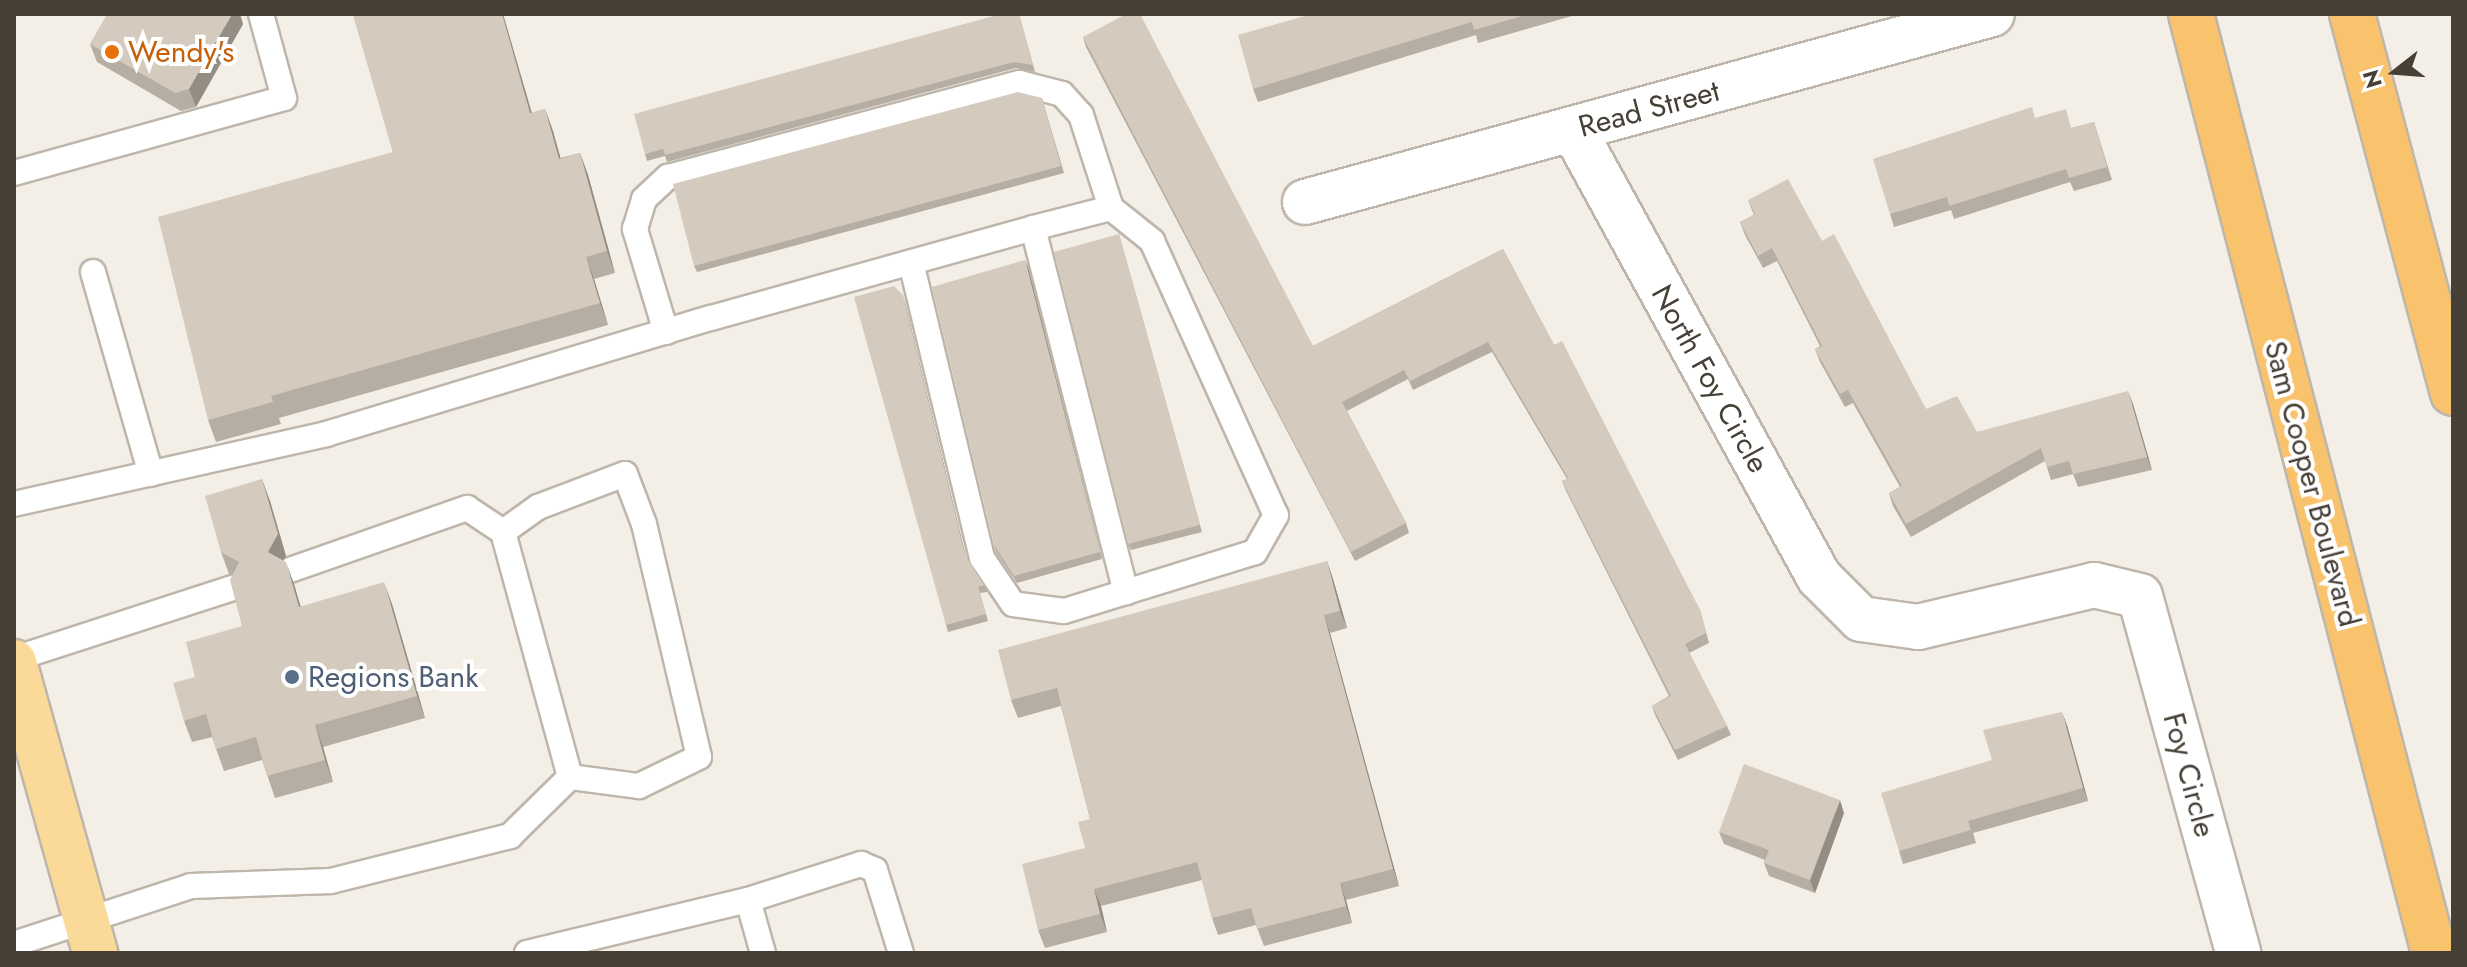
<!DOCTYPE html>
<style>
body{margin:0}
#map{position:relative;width:2467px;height:967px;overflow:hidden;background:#f3efe7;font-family:Jost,sans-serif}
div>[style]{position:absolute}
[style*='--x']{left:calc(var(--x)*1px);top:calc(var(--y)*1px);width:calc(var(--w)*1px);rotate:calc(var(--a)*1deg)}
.roads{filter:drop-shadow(2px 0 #beb6aa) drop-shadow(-2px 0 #beb6aa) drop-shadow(0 2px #beb6aa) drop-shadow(0 -2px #beb6aa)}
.service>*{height:24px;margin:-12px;padding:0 12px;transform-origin:12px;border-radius:12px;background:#fff}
.minor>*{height:44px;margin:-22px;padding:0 22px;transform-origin:22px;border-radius:22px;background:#fff}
.primary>*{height:44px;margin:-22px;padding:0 22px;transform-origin:22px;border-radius:22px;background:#fbd998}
.motorway>*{height:44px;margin:-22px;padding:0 22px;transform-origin:22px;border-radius:22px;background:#f9c26c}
.wall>*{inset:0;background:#b6aea3}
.shaded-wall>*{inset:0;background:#948d84}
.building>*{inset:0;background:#d4cabd}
.dots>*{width:22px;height:22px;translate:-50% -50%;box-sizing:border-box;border:4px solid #fff;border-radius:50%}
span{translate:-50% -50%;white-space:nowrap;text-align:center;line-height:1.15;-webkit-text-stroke:8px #fff;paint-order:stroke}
.food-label{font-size:30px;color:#c56008}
.left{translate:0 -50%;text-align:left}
.street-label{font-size:30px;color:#463f36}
.service-label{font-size:30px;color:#4e5e75}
.frame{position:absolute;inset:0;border:16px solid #463f36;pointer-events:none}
.north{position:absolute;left:2355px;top:32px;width:80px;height:80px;-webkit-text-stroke:6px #fff;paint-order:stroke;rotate:253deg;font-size:22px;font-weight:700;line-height:32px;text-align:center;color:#463f36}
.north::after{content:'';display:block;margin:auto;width:28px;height:36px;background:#463f36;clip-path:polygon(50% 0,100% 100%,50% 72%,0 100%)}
</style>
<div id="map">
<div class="roads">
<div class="service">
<i style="--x:14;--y:173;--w:280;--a:-15.5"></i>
<i style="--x:284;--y:98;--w:87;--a:-105.3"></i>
<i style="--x:1033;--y:228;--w:376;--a:75.7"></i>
<i style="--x:93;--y:272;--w:210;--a:74"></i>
<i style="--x:666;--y:332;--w:108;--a:-106.8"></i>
<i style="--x:635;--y:229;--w:31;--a:-73"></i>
<i style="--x:644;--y:199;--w:33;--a:-43"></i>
<i style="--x:668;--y:177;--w:364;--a:-15"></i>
<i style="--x:1020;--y:83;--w:43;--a:14.7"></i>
<i style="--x:1062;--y:94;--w:28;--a:48"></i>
<i style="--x:1081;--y:115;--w:98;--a:72.1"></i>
<i style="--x:14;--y:504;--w:320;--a:-12.6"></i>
<i style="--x:326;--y:434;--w:402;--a:-16.8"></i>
<i style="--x:711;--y:318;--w:334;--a:-15.6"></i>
<i style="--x:1033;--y:228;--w:81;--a:-14.4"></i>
<i style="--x:1111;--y:208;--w:53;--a:38.8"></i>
<i style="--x:1152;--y:241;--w:301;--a:65.7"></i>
<i style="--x:1276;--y:515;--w:43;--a:119.6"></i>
<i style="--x:1255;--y:552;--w:200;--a:162.8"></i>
<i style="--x:1064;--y:611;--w:51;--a:-172.2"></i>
<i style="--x:1013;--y:604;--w:55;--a:-124"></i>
<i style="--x:982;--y:558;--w:304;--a:-103.5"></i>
<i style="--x:503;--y:532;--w:43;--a:-35.5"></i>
<i style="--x:538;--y:507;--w:93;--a:-20.8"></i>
<i style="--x:625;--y:474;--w:53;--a:69.2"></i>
<i style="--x:644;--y:524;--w:239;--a:76.7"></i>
<i style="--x:699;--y:757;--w:67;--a:154.2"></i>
<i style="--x:639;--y:786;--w:70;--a:-172.6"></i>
<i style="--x:290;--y:570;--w:188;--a:-19.3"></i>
<i style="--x:467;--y:508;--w:43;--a:33.7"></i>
<i style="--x:503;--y:532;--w:254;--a:74.7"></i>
<i style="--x:14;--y:659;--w:230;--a:-18"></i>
<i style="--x:748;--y:900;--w:119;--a:-17.7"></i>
<i style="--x:861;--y:864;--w:15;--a:23"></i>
<i style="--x:875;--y:870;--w:87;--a:72.6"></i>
<i style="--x:14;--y:944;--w:186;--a:-18.1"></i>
<i style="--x:191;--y:886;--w:140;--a:-2"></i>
<i style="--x:331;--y:881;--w:185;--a:-14.1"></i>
<i style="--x:510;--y:836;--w:84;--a:-44.5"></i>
<i style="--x:527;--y:953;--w:227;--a:-13.5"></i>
<i style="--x:748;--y:900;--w:55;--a:74.2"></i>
</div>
<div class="minor">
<i style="--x:1573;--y:129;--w:511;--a:61.23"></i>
<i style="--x:1819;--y:577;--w:59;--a:45"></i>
<i style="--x:1861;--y:619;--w:58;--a:8"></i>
<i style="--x:1918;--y:627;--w:181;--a:-13.4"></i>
<i style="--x:2094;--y:585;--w:47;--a:13.4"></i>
<i style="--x:2140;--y:596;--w:370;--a:74.6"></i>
<i style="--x:1305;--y:202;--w:712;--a:-15.3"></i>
</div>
<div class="primary">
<i style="--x:14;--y:662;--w:302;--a:74.4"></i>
</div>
<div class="motorway">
<i style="--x:2191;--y:14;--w:970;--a:75.49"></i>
<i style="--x:2352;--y:14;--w:392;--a:75.1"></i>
</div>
</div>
<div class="wall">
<i style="clip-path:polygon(353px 14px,503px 14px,532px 113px,545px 109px,553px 131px,560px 158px,580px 153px,588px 175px,615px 273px,594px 279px,608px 325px,279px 418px,281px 424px,216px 442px,208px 420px,393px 152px)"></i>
<i style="clip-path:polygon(1019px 14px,1035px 72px,1016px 68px,667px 162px,665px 156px,647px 161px,645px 154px)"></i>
<i style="clip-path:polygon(1312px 14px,1579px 14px,1478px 43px,1476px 35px,1258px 102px,1253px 89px)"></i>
<i style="clip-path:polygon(243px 24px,196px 107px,181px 111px,97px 62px,90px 44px)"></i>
<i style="clip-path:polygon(1083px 37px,1313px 346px,1503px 249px,1554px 345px,1700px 610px,1709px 643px,1689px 653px,1727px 726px,1731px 735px,1678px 760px,1655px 715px,1652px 706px,1669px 696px,1566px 491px,1562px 481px,1567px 479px,1492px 352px,1413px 390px,1408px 379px,1347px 411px,1406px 523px,1409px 533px,1355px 561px,1086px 47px)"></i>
<i style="clip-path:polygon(1042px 98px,1064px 173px,697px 272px,694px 266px)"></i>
<i style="clip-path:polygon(2036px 118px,2072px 128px,2094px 122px,2112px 180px,2074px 191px,2070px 182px,1954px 219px,1951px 210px,1894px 227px,1890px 214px)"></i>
<i style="clip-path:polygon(1748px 200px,1822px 241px,1926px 409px,1977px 432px,2133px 404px,2152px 470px,2078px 487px,2073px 474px,2051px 480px,2045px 461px,1911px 537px,1893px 506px,1889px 493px,1900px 487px,1853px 403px,1845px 407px,1820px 362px,1815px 349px,1820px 346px,1777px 261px,1763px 268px,1745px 235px,1740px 222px,1754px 215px)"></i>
<i style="clip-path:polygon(1119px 234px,1202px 532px,1131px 550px,1128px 544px)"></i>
<i style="clip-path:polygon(1028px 267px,1102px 559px,1017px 583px,996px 552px,994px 545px)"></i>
<i style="clip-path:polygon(905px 302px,966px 557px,984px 585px,987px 592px,980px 593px,988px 621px,948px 632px,946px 625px)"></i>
<i style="clip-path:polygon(270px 501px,286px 556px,283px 561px,294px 584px,300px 606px,392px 604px,425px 718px,323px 747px,333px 782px,275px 798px,262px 760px,224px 771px,212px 737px,192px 742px,184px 721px,195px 677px,242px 626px,232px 575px,229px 574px,221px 552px)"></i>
<i style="clip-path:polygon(1327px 561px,1333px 579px,1347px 628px,1330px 633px,1399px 886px,1346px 900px,1352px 923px,1264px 946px,1256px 925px,1218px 935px,1212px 918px,1202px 880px,1101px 906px,1107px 932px,1045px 948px,1038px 930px,1085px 848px,1090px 819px,1061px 706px,1018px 718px,1011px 700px)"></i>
<i style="clip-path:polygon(2067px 725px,2088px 801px,1973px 833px,1976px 843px,1903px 864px,1899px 851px,1992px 760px)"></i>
<i style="clip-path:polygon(1844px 813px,1815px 893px,1769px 876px,1764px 863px,1765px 860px,1724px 844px,1719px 832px)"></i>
</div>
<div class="shaded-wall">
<i style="clip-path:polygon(232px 14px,240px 14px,243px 24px,196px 107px,189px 89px)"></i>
<i style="clip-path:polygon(502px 14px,503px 14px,538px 135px,530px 113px)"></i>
<i style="clip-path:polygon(545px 109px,553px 131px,567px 181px,559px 159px)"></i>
<i style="clip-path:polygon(580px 153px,588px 175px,615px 273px,607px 251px)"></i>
<i style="clip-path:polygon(586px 257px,594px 279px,608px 325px,600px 303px)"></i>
<i style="clip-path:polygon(1025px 260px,1028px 267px,1102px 559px,1100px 552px)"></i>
<i style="clip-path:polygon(903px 295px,905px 302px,967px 562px,965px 555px)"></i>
<i style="clip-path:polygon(2128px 391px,2133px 404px,2152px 470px,2147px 457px)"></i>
<i style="clip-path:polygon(262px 479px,270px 501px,286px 556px,276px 574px,268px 552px)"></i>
<i style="clip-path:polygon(1327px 561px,1333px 579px,1347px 628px,1340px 611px)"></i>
<i style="clip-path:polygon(286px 562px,294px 584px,307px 628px,299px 607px)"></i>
<i style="clip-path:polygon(384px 582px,392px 604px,425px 718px,417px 696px)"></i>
<i style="clip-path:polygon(1324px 615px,1330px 633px,1399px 886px,1393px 869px)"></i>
<i style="clip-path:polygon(2062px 712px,2067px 725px,2088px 801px,2083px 788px)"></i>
<i style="clip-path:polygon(315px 725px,323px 747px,333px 782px,325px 760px)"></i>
<i style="clip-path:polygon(1840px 800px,1844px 813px,1815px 893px,1810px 880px)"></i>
<i style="clip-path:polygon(1340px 883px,1346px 900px,1352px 923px,1346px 906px)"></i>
<i style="clip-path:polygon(1094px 889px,1101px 906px,1107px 932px,1100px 914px)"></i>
</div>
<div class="building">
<i style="clip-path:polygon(107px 14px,232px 14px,189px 89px,175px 93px,90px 44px)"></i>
<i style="clip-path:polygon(353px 14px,502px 14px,530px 113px,545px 109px,559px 159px,580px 153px,607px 251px,586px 257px,600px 303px,271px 396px,273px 402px,208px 420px,158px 217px,393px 152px)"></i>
<i style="clip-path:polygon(1001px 14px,1019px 14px,1033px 65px,1014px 62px,665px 155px,663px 149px,645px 154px,634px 114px)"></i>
<i style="clip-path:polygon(1126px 14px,1140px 14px,1313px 346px,1503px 249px,1554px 345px,1562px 341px,1700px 610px,1706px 633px,1685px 644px,1727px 726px,1675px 750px,1652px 706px,1671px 696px,1562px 481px,1568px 478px,1488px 342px,1410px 381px,1404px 370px,1342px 402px,1406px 523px,1351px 552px,1083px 37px)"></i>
<i style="clip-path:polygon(1312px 14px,1529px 14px,1474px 30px,1472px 22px,1253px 89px,1238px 35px)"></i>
<i style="clip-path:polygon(1018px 92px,1042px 98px,1061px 166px,694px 266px,673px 184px)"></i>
<i style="clip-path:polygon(2032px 107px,2035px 118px,2066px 109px,2071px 128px,2094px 122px,2107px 167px,2069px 178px,2066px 169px,1949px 206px,1947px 197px,1890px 214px,1873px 159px)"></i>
<i style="clip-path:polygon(1788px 179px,1822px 241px,1834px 234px,1926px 409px,1957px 396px,1977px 432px,2128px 391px,2147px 457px,2073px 474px,2069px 461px,2047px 467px,2041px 448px,1906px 524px,1889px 493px,1902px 486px,1848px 390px,1840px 394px,1815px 349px,1822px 346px,1772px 248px,1758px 256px,1740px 222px,1755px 214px,1748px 200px)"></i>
<i style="clip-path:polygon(1119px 234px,1200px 525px,1128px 544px,1054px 252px)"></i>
<i style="clip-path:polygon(1025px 260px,1100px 552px,1014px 576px,994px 545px,932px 287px)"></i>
<i style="clip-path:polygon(894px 286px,903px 295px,965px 555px,984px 585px,978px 587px,986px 614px,946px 625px,854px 297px)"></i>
<i style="clip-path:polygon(262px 479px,278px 534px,268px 552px,286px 562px,299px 607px,384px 582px,417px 696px,315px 725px,325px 760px,267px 776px,256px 737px,216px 749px,206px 714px,184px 721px,173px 683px,195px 677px,186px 642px,242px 626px,230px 580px,239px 562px,221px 552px,205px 496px)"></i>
<i style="clip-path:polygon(1327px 561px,1340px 611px,1324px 615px,1393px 869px,1340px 883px,1346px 906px,1257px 929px,1251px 908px,1212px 918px,1197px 862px,1094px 889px,1100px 914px,1038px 930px,1022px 864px,1085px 848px,1078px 822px,1090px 819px,1057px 688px,1011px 700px,998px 650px)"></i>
<i style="clip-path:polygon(2062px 712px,2083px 788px,1968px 821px,1971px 830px,1899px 851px,1881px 793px,1992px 760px,1983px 730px)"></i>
<i style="clip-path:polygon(1744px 764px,1840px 800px,1810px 880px,1764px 863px,1769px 850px,1719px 832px)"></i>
</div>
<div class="dots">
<i style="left:112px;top:52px;background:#e8710a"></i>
<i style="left:292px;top:677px;background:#5c6f8a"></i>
</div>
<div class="food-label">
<span class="left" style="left:128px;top:52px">Wendy's</span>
</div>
<div class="street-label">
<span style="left:1649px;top:109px;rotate:-15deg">Read Street</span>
<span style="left:1710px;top:379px;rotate:61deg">North Foy Circle</span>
<span style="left:2312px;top:484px;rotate:75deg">Sam Cooper Boulevard</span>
<span style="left:2189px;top:775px;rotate:75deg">Foy Circle</span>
</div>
<div class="service-label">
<span class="left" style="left:308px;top:677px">Regions Bank</span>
</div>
<div class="frame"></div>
<div class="north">N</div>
</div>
